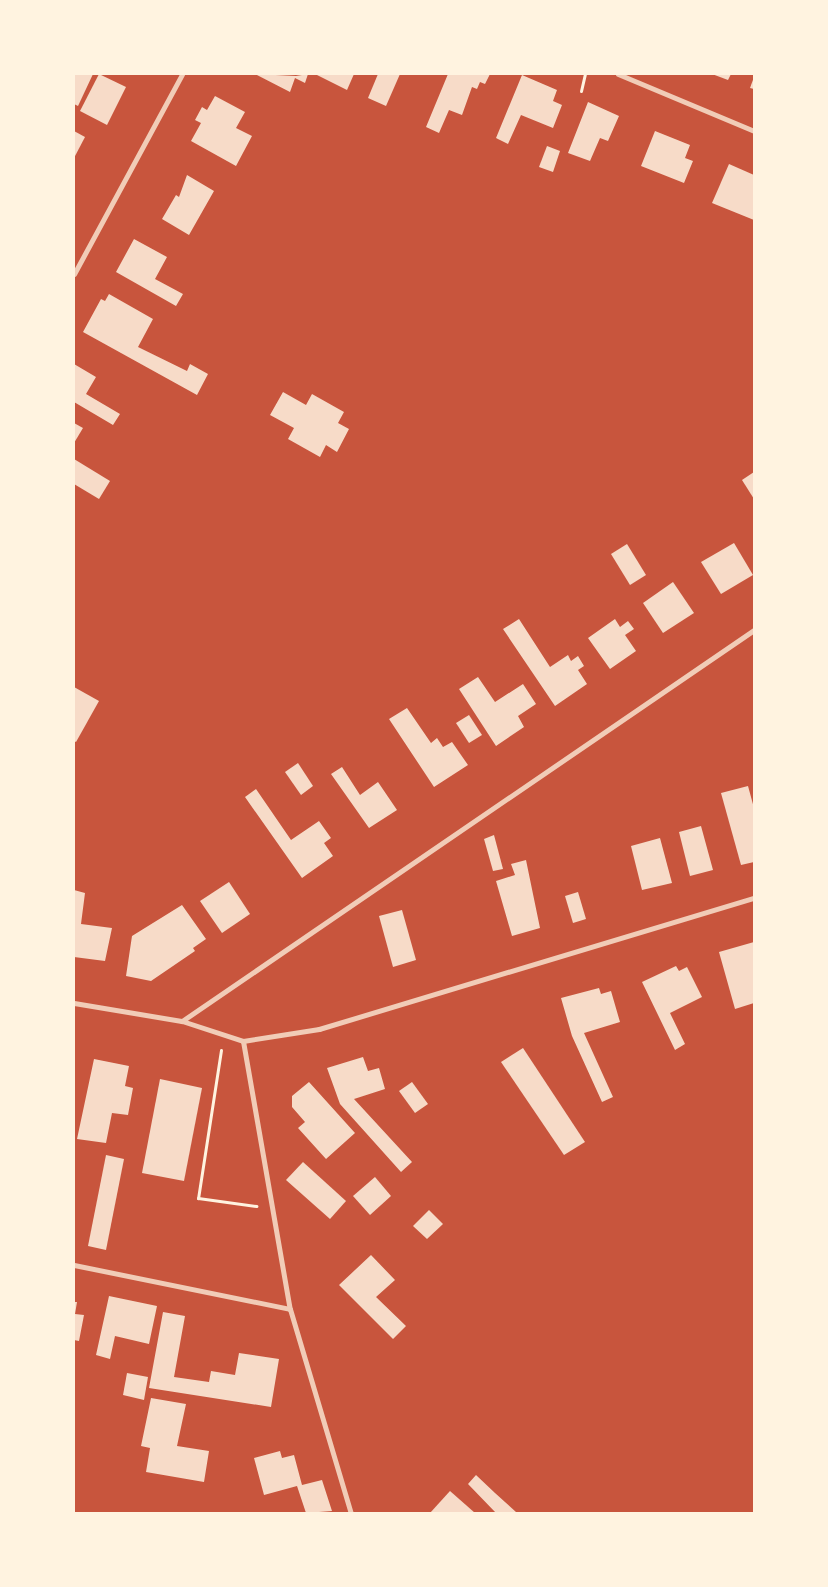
<!DOCTYPE html>
<style>
body{margin:0}
#map{position:relative;width:828px;height:1587px;overflow:hidden;background:#c8553d;font-family:Lato,sans-serif}
div>[style]{position:absolute}
[style*='--x']{left:calc(var(--x)*1px);top:calc(var(--y)*1px);width:calc(var(--w)*1px);rotate:calc(var(--a)*1deg)}
.building>*{inset:0;background:#f7dbc8}
.path>*{height:3px;margin:-1.5px;padding:0 1.5px;transform-origin:1.5px;border-radius:1.5px;background:#fff3e0}
.minor>*{height:5px;margin:-2.5px;padding:0 2.5px;transform-origin:2.5px;border-radius:2.5px;background:#f1ccb7}
span{translate:-50% -50%;white-space:nowrap;text-align:center;line-height:1.15;-webkit-text-stroke:5px #fff3e0;paint-order:stroke}
.frame{position:absolute;inset:0;border:75px solid #fff3e0;pointer-events:none}
</style>
<div id="map">
<div class="building">
<i style="clip-path:polygon(74px 74px,93px 74px,78px 106px,74px 104px)"></i>
<i style="clip-path:polygon(99px 74px,126px 87px,107px 125px,80px 111px)"></i>
<i style="clip-path:polygon(255px 74px,296px 76px,308px 74px,305px 83px,295px 78px,290px 92px)"></i>
<i style="clip-path:polygon(315px 74px,354px 74px,347px 90px)"></i>
<i style="clip-path:polygon(378px 74px,400px 74px,386px 106px,368px 98px)"></i>
<i style="clip-path:polygon(448px 74px,490px 74px,485px 84px,480px 82px,477px 89px,472px 87px,462px 115px,449px 110px,439px 133px,426px 127px)"></i>
<i style="clip-path:polygon(712px 74px,731px 74px,728px 80px)"></i>
<i style="clip-path:polygon(522px 75px,557px 90px,553px 101px,562px 105px,553px 128px,521px 115px,508px 144px,496px 138px)"></i>
<i style="clip-path:polygon(754px 77px,754px 89px,750px 88px)"></i>
<i style="clip-path:polygon(215px 96px,245px 112px,236px 128px,252px 136px,236px 166px,191px 141px,201px 123px,195px 120px,202px 107px,207px 110px)"></i>
<i style="clip-path:polygon(588px 102px,619px 116px,608px 141px,600px 138px,590px 161px,568px 153px)"></i>
<i style="clip-path:polygon(74px 131px,85px 137px,74px 158px)"></i>
<i style="clip-path:polygon(655px 131px,690px 145px,685px 158px,693px 161px,684px 183px,641px 166px)"></i>
<i style="clip-path:polygon(547px 146px,560px 151px,553px 172px,539px 167px)"></i>
<i style="clip-path:polygon(729px 164px,754px 175px,754px 220px,712px 203px)"></i>
<i style="clip-path:polygon(187px 175px,214px 191px,189px 235px,162px 219px,176px 195px,179px 197px)"></i>
<i style="clip-path:polygon(134px 239px,167px 257px,155px 279px,183px 294px,176px 306px,116px 272px)"></i>
<i style="clip-path:polygon(109px 294px,153px 319px,138px 347px,187px 371px,190px 364px,208px 374px,197px 395px,83px 332px,101px 299px,105px 301px)"></i>
<i style="clip-path:polygon(74px 364px,96px 377px,86px 394px,120px 414px,113px 425px,74px 402px)"></i>
<i style="clip-path:polygon(283px 392px,306px 405px,312px 394px,344px 412px,338px 423px,349px 429px,337px 452px,326px 445px,320px 457px,288px 439px,294px 428px,270px 415px)"></i>
<i style="clip-path:polygon(74px 423px,83px 428px,74px 443px)"></i>
<i style="clip-path:polygon(74px 459px,110px 481px,99px 499px,74px 484px)"></i>
<i style="clip-path:polygon(754px 472px,754px 499px,742px 480px)"></i>
<i style="clip-path:polygon(734px 543px,753px 575px,721px 594px,701px 562px)"></i>
<i style="clip-path:polygon(627px 544px,646px 575px,630px 585px,611px 554px)"></i>
<i style="clip-path:polygon(673px 582px,694px 613px,663px 633px,643px 603px)"></i>
<i style="clip-path:polygon(519px 619px,550px 667px,568px 655px,571px 661px,578px 656px,584px 666px,578px 670px,587px 684px,555px 706px,503px 629px)"></i>
<i style="clip-path:polygon(615px 619px,620px 627px,628px 621px,634px 629px,625px 635px,636px 651px,610px 669px,588px 638px)"></i>
<i style="clip-path:polygon(478px 677px,495px 702px,523px 684px,536px 704px,518px 716px,524px 727px,496px 746px,459px 689px)"></i>
<i style="clip-path:polygon(74px 687px,99px 701px,76px 742px,74px 741px)"></i>
<i style="clip-path:polygon(407px 708px,431px 743px,437px 738px,443px 747px,452px 742px,468px 765px,434px 787px,389px 719px)"></i>
<i style="clip-path:polygon(469px 715px,482px 735px,469px 743px,456px 723px)"></i>
<i style="clip-path:polygon(298px 763px,313px 786px,301px 795px,285px 772px)"></i>
<i style="clip-path:polygon(342px 767px,360px 795px,378px 782px,397px 810px,369px 828px,331px 774px)"></i>
<i style="clip-path:polygon(748px 786px,754px 808px,754px 862px,741px 865px,721px 793px)"></i>
<i style="clip-path:polygon(256px 789px,291px 840px,319px 821px,331px 838px,324px 843px,333px 856px,302px 878px,245px 797px)"></i>
<i style="clip-path:polygon(701px 826px,713px 870px,690px 876px,679px 832px)"></i>
<i style="clip-path:polygon(494px 835px,503px 869px,493px 871px,484px 839px)"></i>
<i style="clip-path:polygon(660px 838px,672px 883px,642px 890px,631px 846px)"></i>
<i style="clip-path:polygon(526px 860px,540px 928px,512px 936px,496px 881px,515px 875px,511px 864px)"></i>
<i style="clip-path:polygon(229px 882px,250px 914px,222px 933px,200px 901px)"></i>
<i style="clip-path:polygon(74px 890px,85px 893px,81px 924px,112px 928px,105px 961px,74px 957px)"></i>
<i style="clip-path:polygon(578px 892px,586px 919px,573px 923px,565px 896px)"></i>
<i style="clip-path:polygon(182px 905px,206px 939px,193px 948px,195px 951px,151px 981px,126px 976px,132px 936px)"></i>
<i style="clip-path:polygon(402px 910px,416px 960px,393px 967px,379px 916px)"></i>
<i style="clip-path:polygon(754px 942px,754px 1003px,735px 1009px,719px 952px)"></i>
<i style="clip-path:polygon(676px 966px,679px 971px,687px 967px,702px 997px,670px 1013px,685px 1044px,675px 1050px,642px 982px)"></i>
<i style="clip-path:polygon(599px 988px,601px 994px,611px 991px,620px 1022px,584px 1033px,613px 1097px,602px 1102px,572px 1036px,561px 998px)"></i>
<i style="clip-path:polygon(523px 1048px,585px 1142px,564px 1155px,501px 1062px)"></i>
<i style="clip-path:polygon(363px 1057px,368px 1071px,379px 1068px,385px 1089px,354px 1099px,412px 1162px,401px 1172px,340px 1104px,327px 1068px)"></i>
<i style="clip-path:polygon(94px 1059px,129px 1066px,125px 1086px,133px 1088px,128px 1115px,112px 1113px,106px 1143px,77px 1139px)"></i>
<i style="clip-path:polygon(160px 1079px,202px 1088px,184px 1181px,142px 1173px)"></i>
<i style="clip-path:polygon(309px 1082px,355px 1133px,326px 1159px,298px 1128px,305px 1122px,292px 1107px,292px 1096px)"></i>
<i style="clip-path:polygon(412px 1082px,428px 1104px,415px 1113px,399px 1091px)"></i>
<i style="clip-path:polygon(106px 1155px,124px 1159px,106px 1250px,88px 1246px)"></i>
<i style="clip-path:polygon(303px 1162px,346px 1201px,330px 1219px,286px 1180px)"></i>
<i style="clip-path:polygon(375px 1177px,391px 1196px,370px 1215px,353px 1196px)"></i>
<i style="clip-path:polygon(429px 1210px,443px 1224px,427px 1239px,413px 1226px)"></i>
<i style="clip-path:polygon(371px 1255px,395px 1280px,376px 1297px,406px 1326px,393px 1339px,339px 1285px)"></i>
<i style="clip-path:polygon(109px 1296px,157px 1306px,149px 1344px,115px 1336px,110px 1359px,96px 1355px)"></i>
<i style="clip-path:polygon(74px 1302px,77px 1302px,75px 1314px,84px 1315px,79px 1341px,74px 1340px)"></i>
<i style="clip-path:polygon(163px 1312px,185px 1316px,174px 1377px,209px 1382px,211px 1371px,235px 1375px,239px 1353px,279px 1359px,271px 1407px,149px 1388px)"></i>
<i style="clip-path:polygon(127px 1373px,148px 1377px,144px 1400px,123px 1395px)"></i>
<i style="clip-path:polygon(151px 1398px,186px 1404px,177px 1446px,209px 1451px,204px 1482px,146px 1472px,150px 1448px,141px 1446px)"></i>
<i style="clip-path:polygon(280px 1451px,282px 1458px,294px 1455px,302px 1485px,322px 1480px,332px 1511px,306px 1513px,297px 1486px,264px 1495px,254px 1458px)"></i>
<i style="clip-path:polygon(476px 1475px,495px 1493px,516px 1512px,496px 1513px,468px 1484px)"></i>
<i style="clip-path:polygon(450px 1491px,475px 1513px,430px 1513px)"></i>
</div>
<div class="path">
<i style="--x:581;--y:91;--w:17;--a:-77"></i>
<i style="--x:221;--y:1050;--w:150;--a:98.8"></i>
<i style="--x:198;--y:1198;--w:59;--a:7.9"></i>
</div>
<div class="minor">
<i style="--x:618;--y:74;--w:147;--a:22.7"></i>
<i style="--x:74;--y:274;--w:227;--a:-61.6"></i>
<i style="--x:74;--y:1003;--w:109;--a:9.5"></i>
<i style="--x:182;--y:1021;--w:64;--a:18.2"></i>
<i style="--x:243;--y:1041;--w:77;--a:-9"></i>
<i style="--x:319;--y:1029;--w:454;--a:-16.8"></i>
<i style="--x:182;--y:1021;--w:693;--a:-34.36"></i>
<i style="--x:243;--y:1041;--w:272;--a:80.1"></i>
<i style="--x:290;--y:1309;--w:213;--a:73.4"></i>
<i style="--x:74;--y:1265;--w:220;--a:11.5"></i>
</div>
<div class="frame"></div>
</div>
